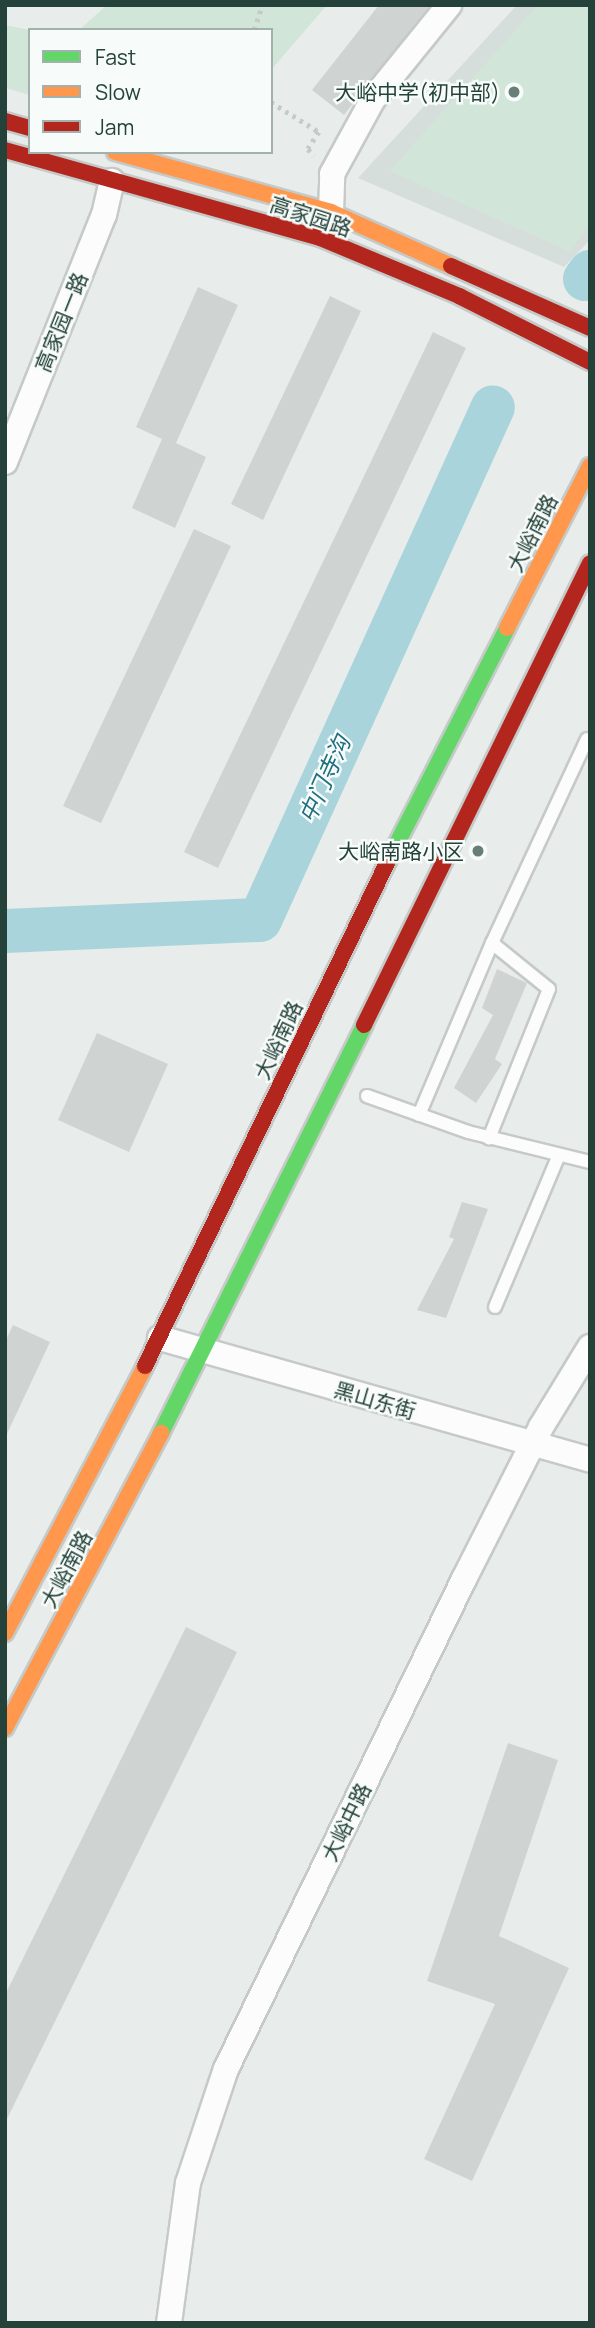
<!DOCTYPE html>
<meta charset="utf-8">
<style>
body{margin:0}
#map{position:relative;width:595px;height:2328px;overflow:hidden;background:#e8edeb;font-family:Manrope,"Noto Sans SC",sans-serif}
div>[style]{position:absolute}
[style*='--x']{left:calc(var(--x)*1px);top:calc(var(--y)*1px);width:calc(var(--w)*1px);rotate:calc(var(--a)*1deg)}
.built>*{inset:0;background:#d6dedb}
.green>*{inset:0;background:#d1e6d8}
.river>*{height:44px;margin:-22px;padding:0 22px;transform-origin:22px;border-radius:22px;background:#a9d4db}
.building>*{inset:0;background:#cfd4d2}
.path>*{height:4.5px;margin-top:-2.25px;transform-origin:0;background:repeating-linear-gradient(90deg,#c3ccca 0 3.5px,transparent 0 8.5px)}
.roads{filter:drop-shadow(2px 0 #c5cac8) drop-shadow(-2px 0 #c5cac8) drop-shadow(0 2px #c5cac8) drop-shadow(0 -2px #c5cac8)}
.lane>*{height:12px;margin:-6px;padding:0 6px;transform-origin:6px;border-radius:6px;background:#fcfcfc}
.street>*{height:24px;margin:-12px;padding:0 12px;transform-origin:12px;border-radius:12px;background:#fcfcfc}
.fast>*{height:16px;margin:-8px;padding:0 8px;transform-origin:8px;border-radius:8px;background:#63d668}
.slow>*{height:16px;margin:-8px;padding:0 8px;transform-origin:8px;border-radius:8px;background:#ff974d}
.jam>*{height:16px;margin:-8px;padding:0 8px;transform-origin:8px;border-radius:8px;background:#b3261e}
.dots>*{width:19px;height:19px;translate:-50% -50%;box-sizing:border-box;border:4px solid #f7fbf9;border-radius:50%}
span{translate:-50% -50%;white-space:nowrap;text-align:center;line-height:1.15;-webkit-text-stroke:5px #f7fbf9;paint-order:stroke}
.poi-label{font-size:21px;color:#24423a}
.right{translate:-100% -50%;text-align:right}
.street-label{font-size:21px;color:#24423a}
.water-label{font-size:23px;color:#1c6f80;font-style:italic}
.frame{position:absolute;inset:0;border:7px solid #24423a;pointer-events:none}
.legend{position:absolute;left:28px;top:28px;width:245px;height:126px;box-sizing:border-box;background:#f7fbf9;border:2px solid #a3b1ad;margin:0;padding:9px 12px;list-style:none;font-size:21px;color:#24423a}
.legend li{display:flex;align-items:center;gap:14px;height:35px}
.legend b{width:35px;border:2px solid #a3b1ad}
</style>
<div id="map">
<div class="built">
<i style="clip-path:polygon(517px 5px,590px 5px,590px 240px,564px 267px,358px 178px)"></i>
</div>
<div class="green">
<i style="clip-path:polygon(107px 5px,327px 5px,271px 70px,271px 30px,79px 30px)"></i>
<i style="clip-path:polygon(538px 5px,590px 5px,590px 226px,569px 251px,390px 171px)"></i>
<i style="clip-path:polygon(5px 25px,30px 30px,30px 95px,5px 88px)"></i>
</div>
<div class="river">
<i style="--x:585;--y:279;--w:9;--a:-54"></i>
<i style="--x:5;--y:931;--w:255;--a:-2.5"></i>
<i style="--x:260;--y:920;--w:563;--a:-65.57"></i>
</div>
<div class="building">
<i style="clip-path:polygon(379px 5px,430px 5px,344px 115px,312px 90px)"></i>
<i style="clip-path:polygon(198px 287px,238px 305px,176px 443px,206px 457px,175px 528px,132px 508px,162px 439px,136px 427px)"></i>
<i style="clip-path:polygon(330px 296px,361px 311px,263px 520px,231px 504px)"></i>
<i style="clip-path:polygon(433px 332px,466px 348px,218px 868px,184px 852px)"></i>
<i style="clip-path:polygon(194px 529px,231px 546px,101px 823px,63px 806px)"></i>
<i style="clip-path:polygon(497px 969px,527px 983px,495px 1059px,502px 1064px,476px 1103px,454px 1088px,493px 1015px,482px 1008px)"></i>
<i style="clip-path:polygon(97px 1033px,168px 1064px,129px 1152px,58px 1120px)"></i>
<i style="clip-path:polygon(462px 1202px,488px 1209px,446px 1318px,417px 1310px,454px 1239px,449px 1237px)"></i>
<i style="clip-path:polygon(13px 1325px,50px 1342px,5px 1438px,5px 1342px)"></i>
<i style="clip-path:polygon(186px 1627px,237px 1652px,5px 2123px,5px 1995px)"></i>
<i style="clip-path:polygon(508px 1743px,558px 1760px,499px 1936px,569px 1968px,472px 2181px,424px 2159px,495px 2004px,427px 1981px)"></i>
</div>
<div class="path">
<i style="--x:69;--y:5;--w:20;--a:0"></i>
<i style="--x:254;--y:30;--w:26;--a:-72"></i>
<i style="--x:271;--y:102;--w:57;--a:32"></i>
<i style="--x:319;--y:132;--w:20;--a:123"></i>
<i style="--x:308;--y:149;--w:9;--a:49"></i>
</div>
<div class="roads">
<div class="lane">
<i style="--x:492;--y:943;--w:225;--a:-65"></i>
<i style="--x:367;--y:1096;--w:107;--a:19.6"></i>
<i style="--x:468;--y:1132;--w:126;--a:13.8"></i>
<i style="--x:419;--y:1115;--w:187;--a:-67"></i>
<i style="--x:492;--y:943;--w:73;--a:38.9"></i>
<i style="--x:549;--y:989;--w:161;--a:111.9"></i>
<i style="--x:495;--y:1307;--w:165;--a:-67.2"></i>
</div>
<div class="street">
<i style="--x:331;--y:212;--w:38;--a:-88"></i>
<i style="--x:332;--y:174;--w:85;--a:-61.3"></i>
<i style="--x:373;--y:99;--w:121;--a:-51"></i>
<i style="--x:5;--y:462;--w:266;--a:-68.2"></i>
<i style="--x:104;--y:215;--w:35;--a:-77"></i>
<i style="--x:160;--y:1338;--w:447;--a:15.8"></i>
<i style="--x:169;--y:2323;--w:141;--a:-82.3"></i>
<i style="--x:188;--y:2183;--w:120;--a:-71.6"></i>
<i style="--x:226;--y:2069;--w:545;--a:-64.09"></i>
<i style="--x:464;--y:1579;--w:170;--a:-63.1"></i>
<i style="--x:541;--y:1427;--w:94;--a:-58.5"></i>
</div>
<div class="fast">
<i style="--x:387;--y:863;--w:264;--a:-62.9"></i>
<i style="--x:161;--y:1433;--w:456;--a:-63.5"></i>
</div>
<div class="slow">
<i style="--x:115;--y:152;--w:224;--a:15.5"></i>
<i style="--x:331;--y:212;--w:132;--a:24.2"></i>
<i style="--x:507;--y:628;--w:182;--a:-62.9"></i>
<i style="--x:5;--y:1633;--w:301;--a:-62.3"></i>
<i style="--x:5;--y:1728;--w:334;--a:-62.1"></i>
</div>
<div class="jam">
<i style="--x:5;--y:121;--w:26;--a:16"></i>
<i style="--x:5;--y:150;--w:327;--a:15.6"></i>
<i style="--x:320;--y:238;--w:151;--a:22.6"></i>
<i style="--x:459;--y:296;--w:147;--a:26.7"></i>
<i style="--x:451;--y:266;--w:152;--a:24"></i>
<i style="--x:364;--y:1025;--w:514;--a:-63.93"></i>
<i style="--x:145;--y:1366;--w:558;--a:-64.31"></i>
</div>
</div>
<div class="dots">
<i style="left:514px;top:92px;background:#697e78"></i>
<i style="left:478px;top:851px;background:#697e78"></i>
</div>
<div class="poi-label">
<span class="right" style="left:500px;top:92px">大峪中学(初中部)</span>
<span class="right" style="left:464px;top:851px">大峪南路小区</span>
</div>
<div class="street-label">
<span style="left:311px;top:216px;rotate:18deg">高家园路</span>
<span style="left:61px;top:322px;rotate:-68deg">高家园一路</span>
<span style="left:532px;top:533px;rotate:-63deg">大峪南路</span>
<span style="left:278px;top:1040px;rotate:-65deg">大峪南路</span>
<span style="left:375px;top:1400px;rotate:16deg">黑山东街</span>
<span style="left:66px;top:1569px;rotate:-62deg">大峪南路</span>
<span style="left:346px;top:1822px;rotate:-64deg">大峪中路</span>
</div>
<div class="water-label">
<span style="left:324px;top:779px;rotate:-66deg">中门寺沟</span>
</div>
<div class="frame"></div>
<ul class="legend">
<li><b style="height:9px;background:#63d668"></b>Fast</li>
<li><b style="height:9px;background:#ff974d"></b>Slow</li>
<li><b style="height:9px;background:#b3261e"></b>Jam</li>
</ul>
</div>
